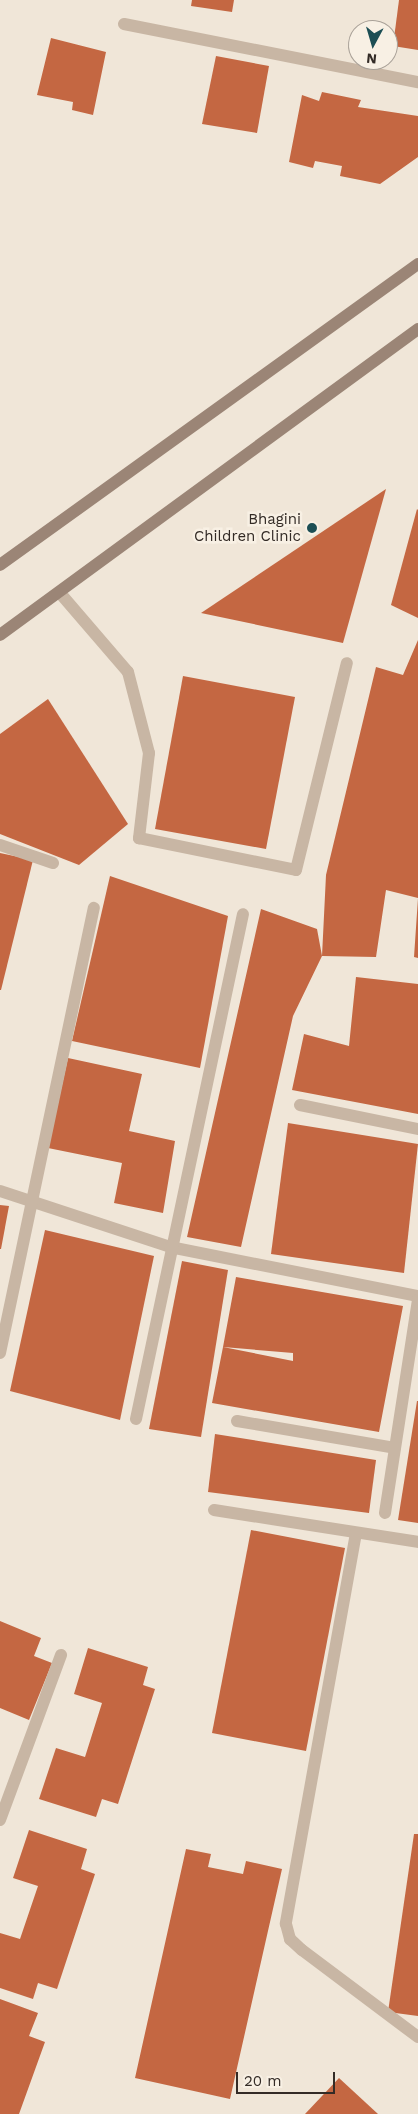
<!DOCTYPE html>
<style>
body{margin:0}
#map{position:relative;width:418px;height:2114px;overflow:hidden;background:#f0e6d8;font-family:"Work Sans",sans-serif}
div>[style]{position:absolute}
[style*='--x']{left:calc(var(--x)*1px);top:calc(var(--y)*1px);width:calc(var(--w)*1px);rotate:calc(var(--a)*1deg)}
.building>*{inset:0;background:#c46742}
.lane>*{height:12px;margin:-6px;padding:0 6px;transform-origin:6px;border-radius:6px;background:#c8b6a4}
.street>*{height:12px;margin:-6px;padding:0 6px;transform-origin:6px;border-radius:6px;background:#c8b6a4}
.secondary>*{height:12px;margin:-6px;padding:0 6px;transform-origin:6px;border-radius:6px;background:#9b8576}
.dots>*{width:14px;height:14px;translate:-50% -50%;box-sizing:border-box;border:2px solid #f8f0e4;border-radius:50%}
span{translate:-50% -50%;white-space:nowrap;text-align:center;line-height:1.15;-webkit-text-stroke:5px #f8f0e4;paint-order:stroke}
.poi-label{font-size:15px;color:#332b26}
.right{translate:-100% -50%;text-align:right}
.north{position:absolute;left:348px;top:20px;width:50px;height:50px;box-sizing:border-box;background:#f8f0e4;border:1px solid #a9a198;border-radius:50%;rotate:186deg;font-size:14px;font-weight:700;line-height:20px;text-align:center;color:#332b26}
.north::after{content:'';display:block;margin:auto;width:18px;height:22px;background:#1c4e54;clip-path:polygon(50% 0,100% 100%,50% 72%,0 100%)}
.scale{position:absolute;left:236px;top:2072px;width:99px;height:22px;box-sizing:border-box;border:2px solid #332b26;border-top:0;padding-left:6px;font-size:15px;line-height:18px;white-space:nowrap;color:#332b26;-webkit-text-stroke:4px #f8f0e4;paint-order:stroke}
</style>
<div id="map">
<div class="building">
<i style="clip-path:polygon(192px 0,234px 0,232px 12px,191px 6px)"></i>
<i style="clip-path:polygon(399px 0,418px 0,418px 50px,393px 46px)"></i>
<i style="clip-path:polygon(51px 38px,106px 52px,93px 115px,72px 110px,73px 102px,37px 95px)"></i>
<i style="clip-path:polygon(216px 56px,269px 66px,257px 133px,202px 124px)"></i>
<i style="clip-path:polygon(322px 92px,361px 100px,358px 107px,418px 116px,418px 157px,380px 184px,340px 176px,342px 166px,315px 161px,313px 168px,289px 162px,302px 95px,319px 101px)"></i>
<i style="clip-path:polygon(386px 489px,343px 643px,201px 613px)"></i>
<i style="clip-path:polygon(417px 509px,418px 510px,418px 618px,391px 605px)"></i>
<i style="clip-path:polygon(418px 640px,418px 958px,414px 957px,418px 898px,386px 890px,376px 957px,322px 956px,326px 875px,376px 667px,403px 675px)"></i>
<i style="clip-path:polygon(183px 676px,295px 697px,266px 849px,155px 829px)"></i>
<i style="clip-path:polygon(48px 699px,128px 824px,79px 865px,0 834px,0 734px)"></i>
<i style="clip-path:polygon(0 853px,33px 860px,1px 990px,0 990px)"></i>
<i style="clip-path:polygon(110px 876px,228px 916px,200px 1068px,72px 1041px)"></i>
<i style="clip-path:polygon(261px 909px,317px 929px,322px 956px,293px 1016px,241px 1247px,187px 1237px)"></i>
<i style="clip-path:polygon(356px 977px,418px 984px,418px 1114px,292px 1090px,304px 1034px,349px 1046px)"></i>
<i style="clip-path:polygon(68px 1058px,142px 1074px,129px 1131px,175px 1141px,163px 1213px,114px 1203px,122px 1163px,48px 1148px)"></i>
<i style="clip-path:polygon(288px 1123px,418px 1144px,404px 1273px,271px 1254px)"></i>
<i style="clip-path:polygon(0 1205px,9px 1206px,1px 1249px,0 1249px)"></i>
<i style="clip-path:polygon(45px 1230px,154px 1256px,120px 1420px,10px 1391px)"></i>
<i style="clip-path:polygon(182px 1261px,228px 1270px,201px 1437px,149px 1429px)"></i>
<i style="clip-path:polygon(236px 1277px,403px 1306px,379px 1432px,212px 1403px,223px 1347px,293px 1361px,293px 1353px,223px 1347px)"></i>
<i style="clip-path:polygon(417px 1401px,418px 1401px,418px 1523px,398px 1520px)"></i>
<i style="clip-path:polygon(215px 1434px,376px 1460px,369px 1513px,208px 1492px)"></i>
<i style="clip-path:polygon(251px 1530px,345px 1548px,306px 1751px,212px 1733px)"></i>
<i style="clip-path:polygon(0 1621px,41px 1638px,34px 1656px,52px 1663px,29px 1720px,0 1708px)"></i>
<i style="clip-path:polygon(88px 1648px,148px 1667px,143px 1685px,155px 1689px,118px 1804px,102px 1799px,96px 1817px,39px 1799px,56px 1748px,85px 1757px,102px 1703px,74px 1694px)"></i>
<i style="clip-path:polygon(29px 1830px,87px 1849px,81px 1869px,95px 1874px,57px 1989px,38px 1983px,33px 1999px,0 1988px,0 1933px,20px 1939px,38px 1886px,13px 1878px)"></i>
<i style="clip-path:polygon(414px 1834px,418px 1834px,418px 2016px,388px 2012px)"></i>
<i style="clip-path:polygon(186px 1849px,211px 1854px,208px 1867px,243px 1874px,246px 1861px,282px 1869px,230px 2099px,135px 2078px)"></i>
<i style="clip-path:polygon(0 1999px,38px 2013px,29px 2036px,45px 2042px,19px 2114px,0 2114px)"></i>
<i style="clip-path:polygon(339px 2078px,378px 2114px,305px 2114px)"></i>
</div>
<div class="lane">
<i style="--x:60;--y:593;--w:104;--a:49.3"></i>
<i style="--x:128;--y:672;--w:84;--a:75.5"></i>
<i style="--x:149;--y:753;--w:86;--a:96.7"></i>
<i style="--x:139;--y:838;--w:160;--a:11.5"></i>
<i style="--x:296;--y:870;--w:213;--a:-76.2"></i>
<i style="--x:0;--y:845;--w:56;--a:18.8"></i>
</div>
<div class="street">
<i style="--x:124;--y:24;--w:300;--a:11.2"></i>
<i style="--x:300;--y:1105;--w:120;--a:11.5"></i>
<i style="--x:0;--y:1191;--w:179;--a:18.2"></i>
<i style="--x:170;--y:1247;--w:253;--a:11.2"></i>
<i style="--x:0;--y:1353;--w:455;--a:-78.1"></i>
<i style="--x:136;--y:1419;--w:516;--a:-78.04"></i>
<i style="--x:237;--y:1421;--w:160;--a:9.7"></i>
<i style="--x:214;--y:1510;--w:206;--a:8.9"></i>
<i style="--x:385;--y:1513;--w:216;--a:-81.2"></i>
<i style="--x:356;--y:1533;--w:397;--a:100.2"></i>
<i style="--x:286;--y:1924;--w:16;--a:75"></i>
<i style="--x:290;--y:1939;--w:16;--a:43"></i>
<i style="--x:302;--y:1950;--w:145;--a:36.9"></i>
<i style="--x:0;--y:1820;--w:176;--a:-69.7"></i>
</div>
<div class="secondary">
<i style="--x:0;--y:565;--w:515;--a:-35.76"></i>
<i style="--x:0;--y:635;--w:518;--a:-36.21"></i>
</div>
<div class="dots">
<i style="left:312px;top:528px;background:#1c4e54"></i>
</div>
<div class="poi-label">
<span class="right" style="left:301px;top:528px">Bhagini<br>Children Clinic</span>
</div>
<div class="north">N</div>
<div class="scale">20 m</div>
</div>
